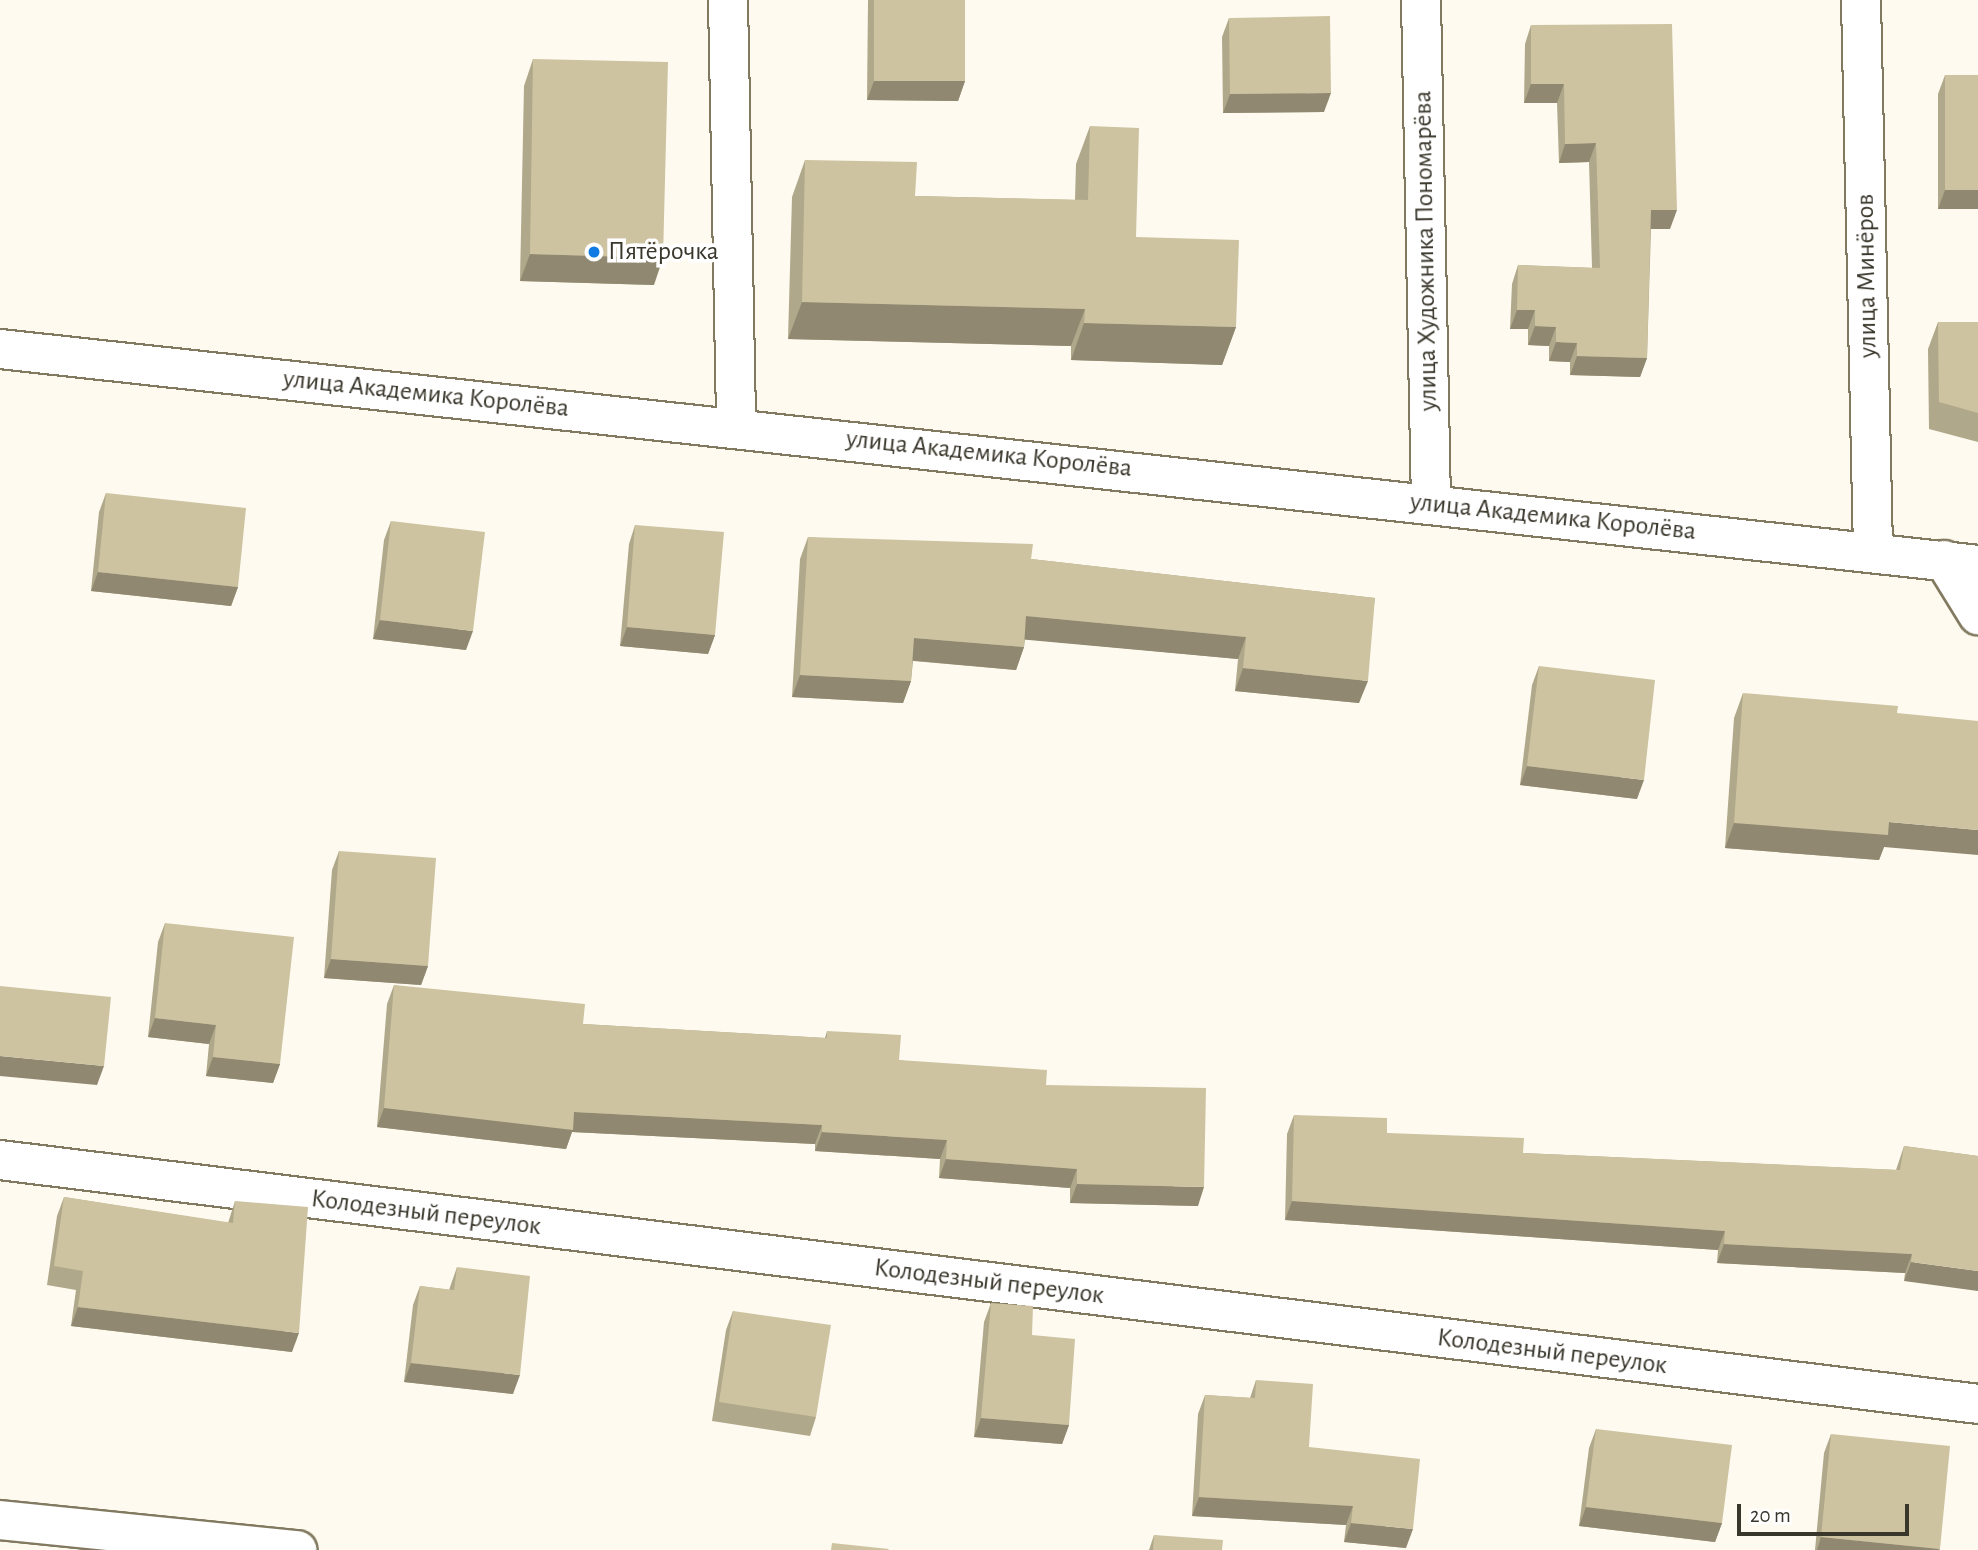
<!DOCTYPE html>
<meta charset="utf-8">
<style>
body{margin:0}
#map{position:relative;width:1978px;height:1550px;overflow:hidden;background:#fefaef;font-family:"Alegreya Sans",sans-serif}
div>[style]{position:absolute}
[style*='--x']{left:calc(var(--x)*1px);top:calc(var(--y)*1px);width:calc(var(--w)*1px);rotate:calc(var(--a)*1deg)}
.roads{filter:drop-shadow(2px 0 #827a60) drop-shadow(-2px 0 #827a60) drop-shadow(0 2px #827a60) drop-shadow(0 -2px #827a60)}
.street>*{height:38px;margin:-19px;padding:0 19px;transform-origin:19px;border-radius:19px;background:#fff}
.secondary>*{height:38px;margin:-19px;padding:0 19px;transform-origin:19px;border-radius:19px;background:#fff}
.wall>*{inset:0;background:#b0a88a}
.shaded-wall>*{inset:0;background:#908871}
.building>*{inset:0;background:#cdc3a1}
.dots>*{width:19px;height:19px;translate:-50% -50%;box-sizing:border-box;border:4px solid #fff;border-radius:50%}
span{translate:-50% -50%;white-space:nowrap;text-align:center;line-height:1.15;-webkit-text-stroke:7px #fff;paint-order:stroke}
.street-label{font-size:26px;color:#39362b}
.poi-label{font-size:26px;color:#39362b}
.left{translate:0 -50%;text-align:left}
.scale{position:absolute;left:1737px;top:1504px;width:172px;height:32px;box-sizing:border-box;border:4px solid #39362b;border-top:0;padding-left:9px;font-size:21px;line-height:24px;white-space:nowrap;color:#39362b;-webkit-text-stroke:5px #fff;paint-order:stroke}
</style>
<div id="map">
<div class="roads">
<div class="street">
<i style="--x:728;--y:0;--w:426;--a:88.9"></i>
<i style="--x:1421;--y:0;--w:503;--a:88.86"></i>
<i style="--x:1861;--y:0;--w:552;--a:88.75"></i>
<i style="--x:1944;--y:560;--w:65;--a:58.3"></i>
<i style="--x:0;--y:1160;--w:1993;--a:7.03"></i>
<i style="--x:0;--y:1520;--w:299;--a:5.8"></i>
</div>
<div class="secondary">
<i style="--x:0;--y:349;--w:1990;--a:6.23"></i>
</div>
</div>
<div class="wall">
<i style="clip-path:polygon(868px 0,965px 0,965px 81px,958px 101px,867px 100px)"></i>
<i style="clip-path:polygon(1229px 18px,1324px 112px,1223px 113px,1222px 37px)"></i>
<i style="clip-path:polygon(1531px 25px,1670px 229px,1651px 229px,1647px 358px,1640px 377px,1570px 375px,1570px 362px,1549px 361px,1549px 346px,1528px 345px,1528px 329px,1510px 329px,1512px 284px,1518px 265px,1592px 268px,1589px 162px,1559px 163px,1557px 103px,1524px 103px,1525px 44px)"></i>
<i style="clip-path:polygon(533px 59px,654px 285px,520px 281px,524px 86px)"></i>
<i style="clip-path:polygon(1945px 75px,1978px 209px,1938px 209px,1938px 94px)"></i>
<i style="clip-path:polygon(1090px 126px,1136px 237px,1236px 327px,1222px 365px,1071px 360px,1071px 346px,788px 339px,792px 197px,805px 160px,915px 196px,1075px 200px,1076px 164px)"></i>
<i style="clip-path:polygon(1938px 322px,1978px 322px,1978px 442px,1929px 429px,1928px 349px)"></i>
<i style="clip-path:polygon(106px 493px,238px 587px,231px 606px,91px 591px,99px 512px)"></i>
<i style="clip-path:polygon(391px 521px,466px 650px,373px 639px,384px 540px)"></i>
<i style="clip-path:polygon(635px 525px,715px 635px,708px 654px,620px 646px,629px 544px)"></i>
<i style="clip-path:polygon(808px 537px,1031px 559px,1375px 598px,1359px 703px,1235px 691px,1238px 659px,1025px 639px,1024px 647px,1016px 670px,913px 661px,911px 681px,903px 703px,792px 697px,800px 559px)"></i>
<i style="clip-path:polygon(1539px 666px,1637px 799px,1520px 785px,1532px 685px)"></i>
<i style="clip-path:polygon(1743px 693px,1884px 847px,1879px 860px,1725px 848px,1734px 718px)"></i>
<i style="clip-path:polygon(339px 851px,428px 966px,421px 985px,324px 978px,332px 870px)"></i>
<i style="clip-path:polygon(165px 923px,280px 1064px,273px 1083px,206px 1076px,209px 1044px,148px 1037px,158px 942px)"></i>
<i style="clip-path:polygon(394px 985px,583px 1024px,825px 1038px,827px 1031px,899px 1060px,1046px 1085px,1198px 1206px,1070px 1203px,1070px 1188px,939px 1178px,940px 1159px,815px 1151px,815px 1144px,572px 1132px,566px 1149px,377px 1127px,387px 1004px)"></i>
<i style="clip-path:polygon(1294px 1115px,1387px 1133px,1523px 1153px,1896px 1170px,1904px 1146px,1978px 1156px,1904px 1281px,1905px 1273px,1717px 1263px,1718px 1250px,1285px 1220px,1287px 1134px)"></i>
<i style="clip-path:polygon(64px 1197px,228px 1223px,235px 1201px,292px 1352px,71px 1326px,76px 1290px,47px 1285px,57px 1216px)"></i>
<i style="clip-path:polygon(457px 1267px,513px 1394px,404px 1382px,413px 1305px,420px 1286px,449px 1290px)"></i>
<i style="clip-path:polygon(991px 1303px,1032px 1335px,1069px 1425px,1062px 1444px,974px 1437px,984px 1322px)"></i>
<i style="clip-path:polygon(733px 1311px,816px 1417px,810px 1436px,712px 1421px,726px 1330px)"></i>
<i style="clip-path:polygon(1256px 1380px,1309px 1447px,1406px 1548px,1344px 1542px,1346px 1525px,1192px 1516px,1198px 1414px,1205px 1395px,1250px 1398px)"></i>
<i style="clip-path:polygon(1596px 1429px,1722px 1523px,1715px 1542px,1579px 1526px,1589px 1448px)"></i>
<i style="clip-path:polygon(1831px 1434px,1939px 1550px,1815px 1550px,1824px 1453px)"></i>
<i style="clip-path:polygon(1154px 1535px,1222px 1550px,1149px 1550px)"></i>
</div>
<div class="shaded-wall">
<i style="clip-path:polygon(874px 81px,965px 81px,958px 101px,867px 100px)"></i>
<i style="clip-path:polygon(1531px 84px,1564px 84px,1557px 103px,1524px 103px)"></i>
<i style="clip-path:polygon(1331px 93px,1324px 112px,1223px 113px,1230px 94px)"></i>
<i style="clip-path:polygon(1596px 143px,1589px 162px,1559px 163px,1565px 144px)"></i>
<i style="clip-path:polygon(1945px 190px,1978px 190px,1978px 209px,1938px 209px)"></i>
<i style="clip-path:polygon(1651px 210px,1677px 210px,1670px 229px,1644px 229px)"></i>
<i style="clip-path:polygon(530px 254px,663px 258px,654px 285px,520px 281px)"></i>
<i style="clip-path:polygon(802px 302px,1085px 309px,1071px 346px,788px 339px)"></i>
<i style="clip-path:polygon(1517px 310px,1535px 310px,1528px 329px,1510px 329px)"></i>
<i style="clip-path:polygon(1084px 323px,1236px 327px,1222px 365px,1071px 360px)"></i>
<i style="clip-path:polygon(1535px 326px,1556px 327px,1549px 346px,1528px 345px)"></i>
<i style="clip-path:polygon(1556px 342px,1577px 343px,1570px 362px,1549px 361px)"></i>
<i style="clip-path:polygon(1577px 356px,1647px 358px,1640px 377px,1570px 375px)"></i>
<i style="clip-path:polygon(98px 572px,238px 587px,231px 606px,91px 591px)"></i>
<i style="clip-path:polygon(1026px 616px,1246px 637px,1238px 659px,1018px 639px)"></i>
<i style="clip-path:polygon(380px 620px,473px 631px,466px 650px,373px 639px)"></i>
<i style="clip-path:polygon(627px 627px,715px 635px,708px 654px,620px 646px)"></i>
<i style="clip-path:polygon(914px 638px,1024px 647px,1016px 670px,906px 660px)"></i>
<i style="clip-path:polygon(1243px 668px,1368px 681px,1359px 703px,1235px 691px)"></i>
<i style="clip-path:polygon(800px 675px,911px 681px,903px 703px,792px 697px)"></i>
<i style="clip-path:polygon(1527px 766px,1644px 780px,1637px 799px,1520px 785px)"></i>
<i style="clip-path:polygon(1889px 822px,1978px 830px,1978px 855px,1884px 847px,1879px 860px,1725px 848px,1734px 823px)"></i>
<i style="clip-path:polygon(331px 959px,428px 966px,421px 985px,324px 978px)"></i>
<i style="clip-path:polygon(155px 1018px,216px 1025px,209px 1044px,148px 1037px)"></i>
<i style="clip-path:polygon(0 1056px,104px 1066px,97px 1085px,0 1076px)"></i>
<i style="clip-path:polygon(213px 1057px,280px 1064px,273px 1083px,206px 1076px)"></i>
<i style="clip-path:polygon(384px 1108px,574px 1112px,822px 1125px,815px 1144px,572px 1132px,566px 1149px,377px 1127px)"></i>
<i style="clip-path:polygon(822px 1132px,947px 1140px,940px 1159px,815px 1151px)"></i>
<i style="clip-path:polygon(946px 1159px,1077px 1169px,1070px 1188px,939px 1178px)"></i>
<i style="clip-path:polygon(1077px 1184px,1204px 1187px,1198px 1206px,1070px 1203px)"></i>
<i style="clip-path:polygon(1292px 1201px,1725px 1231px,1718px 1250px,1285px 1220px)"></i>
<i style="clip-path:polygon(1724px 1244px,1912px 1254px,1905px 1273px,1717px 1263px)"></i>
<i style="clip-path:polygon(1911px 1262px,1978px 1271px,1978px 1291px,1904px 1281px)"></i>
<i style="clip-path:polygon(78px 1307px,299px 1333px,292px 1352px,71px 1326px)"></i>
<i style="clip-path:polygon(411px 1363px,520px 1375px,513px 1394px,404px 1382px)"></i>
<i style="clip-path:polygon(981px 1418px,1069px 1425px,1062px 1444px,974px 1437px)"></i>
<i style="clip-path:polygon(1199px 1497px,1353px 1506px,1346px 1525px,1192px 1516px)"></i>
<i style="clip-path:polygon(1586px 1507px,1722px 1523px,1715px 1542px,1579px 1526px)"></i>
<i style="clip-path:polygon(1351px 1523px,1413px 1529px,1406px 1548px,1344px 1542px)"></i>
<i style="clip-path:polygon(1821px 1537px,1940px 1549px,1939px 1550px,1817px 1550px)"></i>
</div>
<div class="building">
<i style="clip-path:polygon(874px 0,965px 0,965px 81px,874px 81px)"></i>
<i style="clip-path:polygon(1330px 16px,1331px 93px,1230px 94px,1229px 18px)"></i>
<i style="clip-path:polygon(1672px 24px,1677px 210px,1651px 210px,1647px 358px,1577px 356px,1577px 343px,1556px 342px,1556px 327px,1535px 326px,1535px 310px,1517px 310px,1518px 265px,1600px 268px,1596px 143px,1565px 144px,1564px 84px,1531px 84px,1531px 25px)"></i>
<i style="clip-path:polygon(533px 59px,668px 62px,663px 258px,530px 254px)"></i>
<i style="clip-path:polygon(1945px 75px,1978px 75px,1978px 190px,1945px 190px)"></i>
<i style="clip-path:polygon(1090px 126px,1139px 128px,1136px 237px,1239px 240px,1236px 327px,1084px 323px,1085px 309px,802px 302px,805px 160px,917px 162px,915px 196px,1088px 200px)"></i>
<i style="clip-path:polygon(1938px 322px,1978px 322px,1978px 413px,1939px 402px)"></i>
<i style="clip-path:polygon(106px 493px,246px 508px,238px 587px,98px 572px)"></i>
<i style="clip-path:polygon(391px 521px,485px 532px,473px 631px,380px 620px)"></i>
<i style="clip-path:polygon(635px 525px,724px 532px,715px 635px,627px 627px)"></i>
<i style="clip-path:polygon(808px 537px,1033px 544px,1031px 559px,1375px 598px,1368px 681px,1243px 668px,1246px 637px,1026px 616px,1024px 647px,914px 638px,911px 681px,800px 675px)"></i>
<i style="clip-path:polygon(1539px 666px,1655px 680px,1644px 780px,1527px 766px)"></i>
<i style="clip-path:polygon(1743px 693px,1898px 706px,1897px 713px,1978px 721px,1978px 830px,1889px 822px,1888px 835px,1734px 823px)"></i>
<i style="clip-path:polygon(339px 851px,436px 858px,428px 966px,331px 959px)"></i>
<i style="clip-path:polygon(165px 923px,294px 937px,280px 1064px,213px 1057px,216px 1025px,155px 1018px)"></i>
<i style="clip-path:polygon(394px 985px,585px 1004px,583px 1024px,827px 1038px,827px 1031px,901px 1035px,899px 1060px,1047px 1070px,1046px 1085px,1206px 1088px,1204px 1187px,1077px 1184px,1077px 1169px,946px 1159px,947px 1140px,822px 1132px,822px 1125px,574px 1112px,573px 1130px,384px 1108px)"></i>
<i style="clip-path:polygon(0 986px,111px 997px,104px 1066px,0 1056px)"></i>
<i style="clip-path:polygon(1294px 1115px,1387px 1118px,1387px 1133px,1524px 1138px,1523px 1153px,1900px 1170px,1904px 1146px,1978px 1156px,1978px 1271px,1911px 1262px,1912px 1254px,1724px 1244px,1725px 1231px,1292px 1201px)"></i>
<i style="clip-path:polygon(64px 1197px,233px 1223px,235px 1201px,308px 1207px,299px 1333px,78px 1307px,83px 1271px,54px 1266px)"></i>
<i style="clip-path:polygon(457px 1267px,530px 1276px,520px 1375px,411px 1363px,420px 1286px,454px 1290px)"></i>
<i style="clip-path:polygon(991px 1303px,1033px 1306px,1032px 1335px,1075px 1339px,1069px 1425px,981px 1418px)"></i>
<i style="clip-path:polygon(733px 1311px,831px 1325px,816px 1417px,719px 1402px)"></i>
<i style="clip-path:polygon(1256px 1380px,1313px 1384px,1309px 1447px,1420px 1459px,1413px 1529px,1351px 1523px,1353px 1506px,1199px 1497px,1205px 1395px,1255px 1398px)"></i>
<i style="clip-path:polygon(1596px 1429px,1732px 1445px,1722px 1523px,1586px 1507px)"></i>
<i style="clip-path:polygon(1831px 1434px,1950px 1446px,1940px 1549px,1821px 1537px)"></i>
<i style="clip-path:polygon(1154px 1535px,1223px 1540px,1222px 1550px,1153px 1550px)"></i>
<i style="clip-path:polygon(832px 1543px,889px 1549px,888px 1550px,831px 1550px)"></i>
</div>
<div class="dots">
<i style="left:594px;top:252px;background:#0f7be3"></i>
</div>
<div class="street-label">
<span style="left:1426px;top:251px;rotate:-91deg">улица Художника Пономарёва</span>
<span style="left:1867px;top:276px;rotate:-91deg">улица Минёров</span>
<span style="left:426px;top:394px;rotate:6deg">улица Академика Королёва</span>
<span style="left:989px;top:454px;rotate:6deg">улица Академика Королёва</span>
<span style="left:1553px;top:517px;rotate:6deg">улица Академика Королёва</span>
<span style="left:426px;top:1213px;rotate:7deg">Колодезный переулок</span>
<span style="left:989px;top:1282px;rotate:7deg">Колодезный переулок</span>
<span style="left:1552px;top:1352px;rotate:7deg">Колодезный переулок</span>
</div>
<div class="poi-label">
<span class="left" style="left:608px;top:252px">Пятёрочка</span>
</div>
<div class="scale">20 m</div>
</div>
